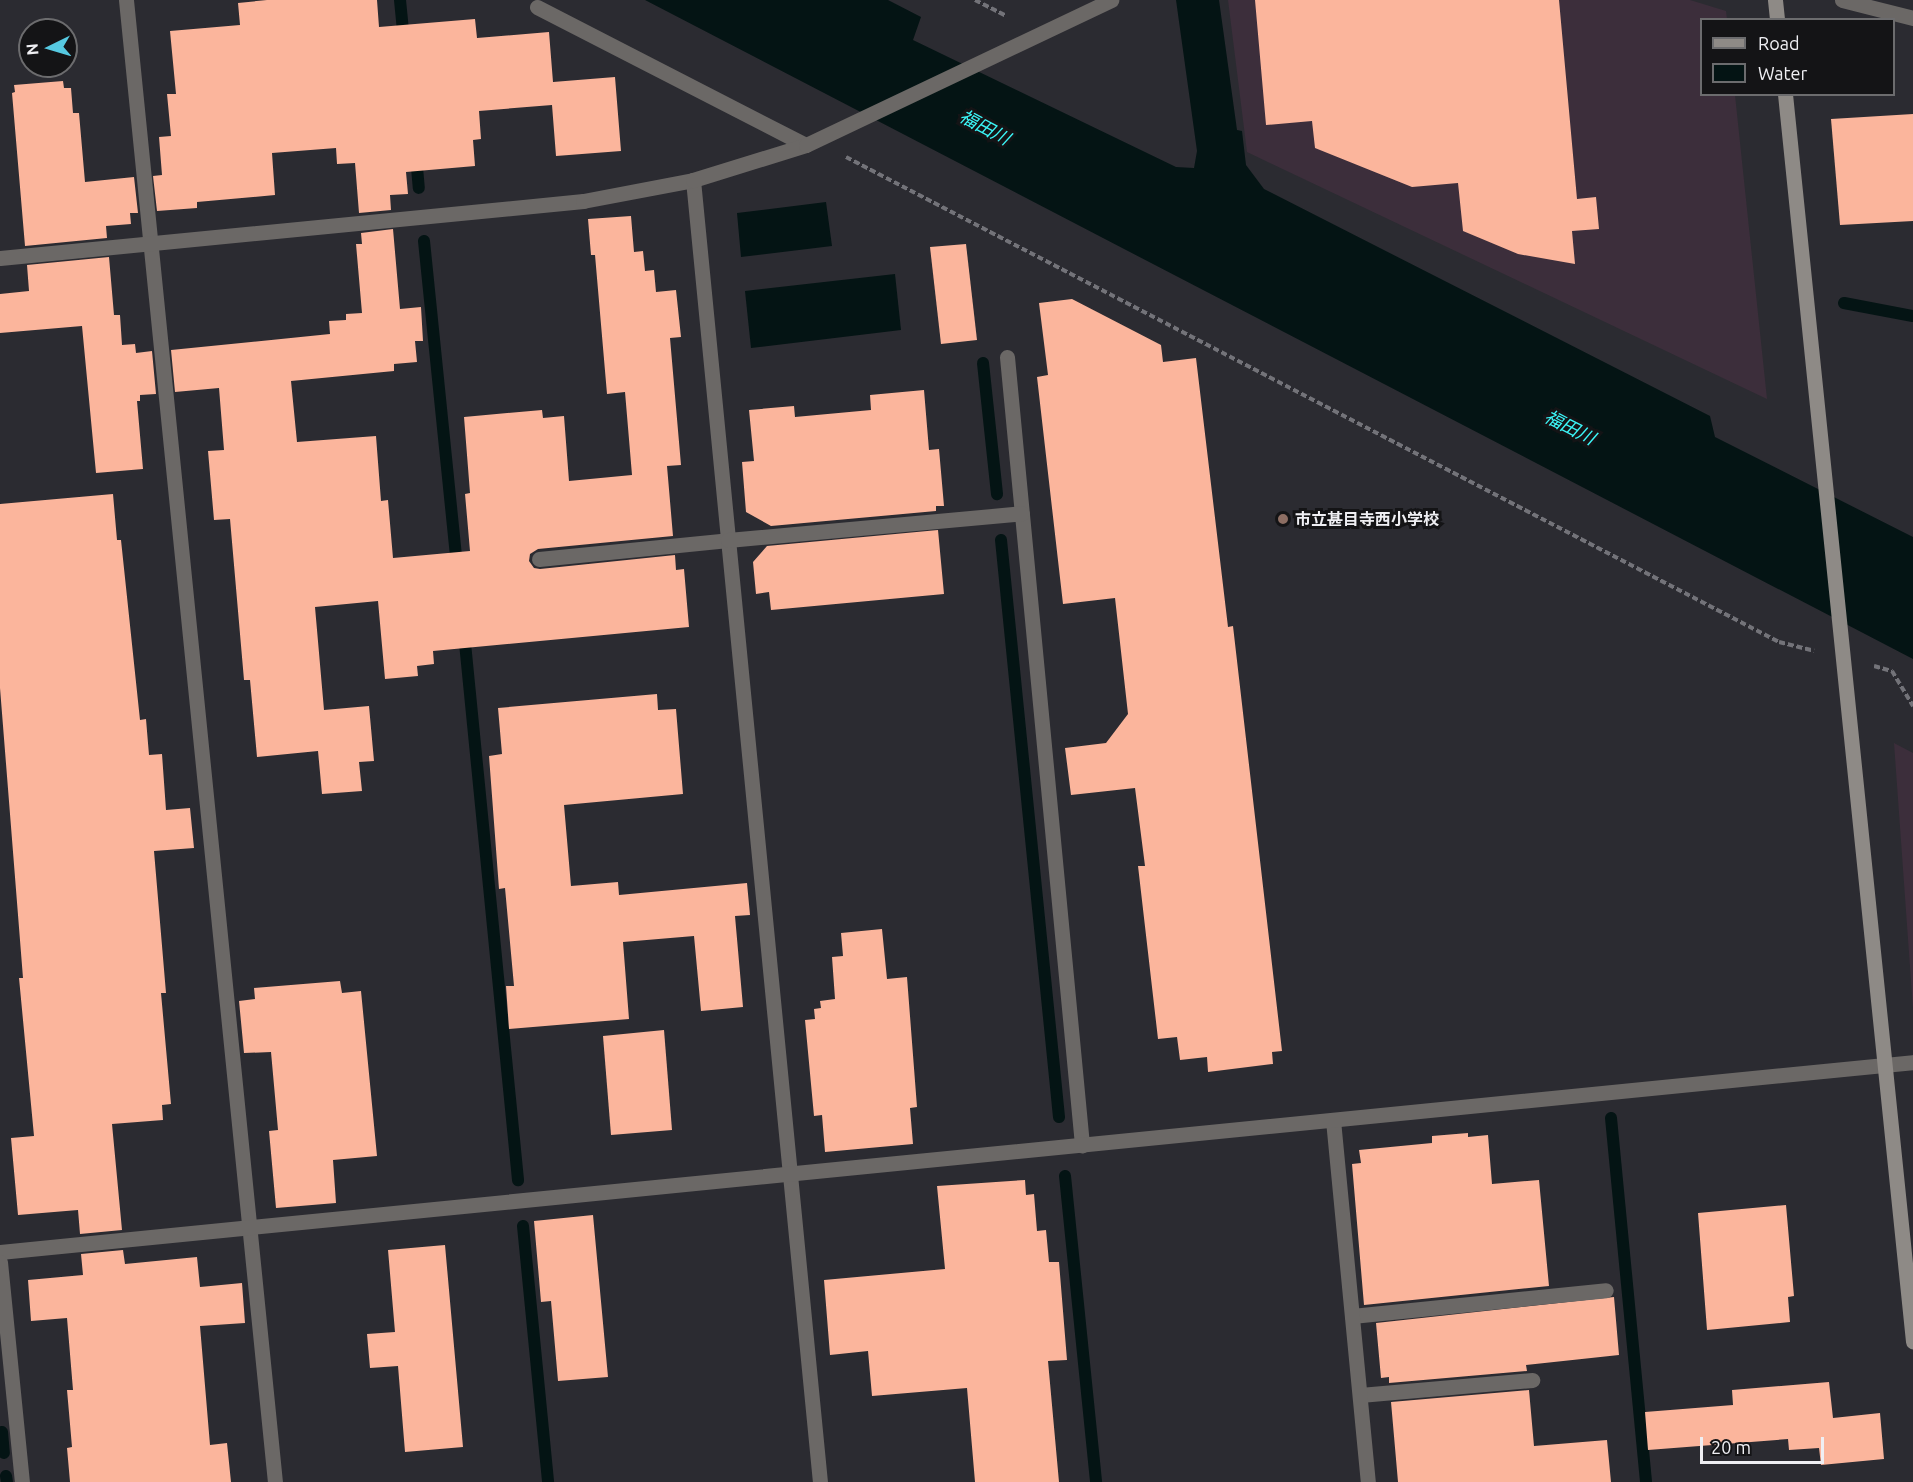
<!DOCTYPE html>
<meta charset="utf-8">
<style>
body{margin:0}
#map{position:relative;width:1913px;height:1482px;overflow:hidden;background:#2b2b31;font-family:Ubuntu,"Noto Sans JP",sans-serif}
div>[style]{position:absolute}
[style*='--x']{left:calc(var(--x)*1px);top:calc(var(--y)*1px);width:calc(var(--w)*1px);rotate:calc(var(--a)*1deg)}
.industrial>*{inset:0;background:#3c2e3b}
.water>*{inset:0;background:#041414}
.stream>*{height:12px;margin:-6px;padding:0 6px;transform-origin:6px;border-radius:6px;background:#041414}
.building>*{inset:0;background:#fbb59c}
.path>*{height:4px;margin-top:-2px;transform-origin:0;background:repeating-linear-gradient(90deg,#737379 0 6px,transparent 0 9px)}
.lane>*{height:15px;margin:-7.5px;padding:0 7.5px;transform-origin:7.5px;border-radius:7.5px;background:#6b6866}
.street>*{height:15px;margin:-7.5px;padding:0 7.5px;transform-origin:7.5px;border-radius:7.5px;background:#6b6866}
.secondary>*{height:15px;margin:-7.5px;padding:0 7.5px;transform-origin:7.5px;border-radius:7.5px;background:#8e8a86}
.dots>*{width:16px;height:16px;translate:-50% -50%;box-sizing:border-box;border:3px solid #141416;border-radius:50%}
span{translate:-50% -50%;white-space:nowrap;text-align:center;line-height:1.15;-webkit-text-stroke:6px #141416;paint-order:stroke}
.poi-label{font-size:16px;color:#efeff3;font-weight:700}
.left{translate:0 -50%;text-align:left}
.water-label{font-size:18px;color:#3bf6f8;font-style:italic}
.legend{position:absolute;left:1700px;top:18px;width:195px;height:78px;box-sizing:border-box;background:#141416;border:2px solid #6c6c6e;margin:0;padding:8px 10px;list-style:none;font-size:18px;color:#efeff3}
.legend li{display:flex;align-items:center;gap:12px;height:30px}
.legend b{width:30px;border:2px solid #6c6c6e}
.north{position:absolute;left:18px;top:18px;width:60px;height:60px;box-sizing:border-box;background:#141416;border:2px solid #6c6c6e;border-radius:50%;rotate:265deg;font-size:16px;font-weight:700;line-height:24px;text-align:center;color:#efeff3}
.north::after{content:'';display:block;margin:auto;width:21px;height:27px;background:#56c9e1;clip-path:polygon(50% 0,100% 100%,50% 72%,0 100%)}
.scale{position:absolute;left:1700px;top:1437px;width:124px;height:27px;box-sizing:border-box;border:3px solid #efeff3;border-top:0;padding-left:8px;font-size:18px;line-height:21px;white-space:nowrap;color:#efeff3;-webkit-text-stroke:4px #141416;paint-order:stroke}
</style>
<div id="map">
<div class="industrial">
<i style="clip-path:polygon(1228px 0,1690px 0,1726px 11px,1727px 19px,1702px 20px,1702px 94px,1735px 95px,1767px 399px,1247px 152px)"></i>
<i style="clip-path:polygon(1894px 743px,1913px 753px,1913px 1009px)"></i>
</div>
<div class="water">
<i style="clip-path:polygon(645px 0,888px 0,921px 17px,913px 40px,1176px 167px,1194px 168px,1197px 151px,1176px 0,1219px 0,1237px 130px,1242px 131px,1246px 165px,1264px 189px,1710px 416px,1715px 437px,1913px 537px,1913px 659px)"></i>
<i style="clip-path:polygon(826px 202px,832px 246px,741px 257px,737px 213px)"></i>
<i style="clip-path:polygon(895px 274px,901px 330px,751px 348px,745px 291px)"></i>
</div>
<div class="stream">
<i style="--x:400;--y:0;--w:41;--a:84.4"></i>
<i style="--x:416;--y:156;--w:32;--a:85"></i>
<i style="--x:424;--y:241;--w:329;--a:84.2"></i>
<i style="--x:1844;--y:303;--w:70;--a:10.7"></i>
<i style="--x:983;--y:363;--w:132;--a:83.9"></i>
<i style="--x:1001;--y:540;--w:580;--a:84.26"></i>
<i style="--x:464;--y:633;--w:550;--a:84.36"></i>
<i style="--x:1611;--y:1118;--w:366;--a:84.5"></i>
<i style="--x:1065;--y:1176;--w:308;--a:84.2"></i>
<i style="--x:523;--y:1226;--w:257;--a:84.4"></i>
<i style="--x:2;--y:1432;--w:21;--a:85"></i>
<i style="--x:6;--y:1476;--w:6;--a:81"></i>
</div>
<div class="building">
<i style="clip-path:polygon(267px 0,377px 0,379px 27px,475px 19px,477px 38px,549px 32px,553px 82px,615px 77px,621px 151px,556px 156px,552px 105px,479px 111px,481px 139px,473px 140px,475px 166px,406px 172px,408px 194px,390px 195px,391px 210px,359px 213px,355px 163px,337px 164px,336px 148px,272px 153px,275px 195px,197px 202px,197px 208px,157px 211px,153px 176px,162px 175px,159px 137px,171px 136px,167px 94px,176px 94px,170px 31px,240px 25px,238px 3px)"></i>
<i style="clip-path:polygon(1255px 0,1559px 0,1577px 199px,1596px 197px,1599px 229px,1572px 231px,1575px 264px,1518px 254px,1463px 231px,1458px 183px,1412px 187px,1315px 148px,1312px 121px,1266px 125px)"></i>
<i style="clip-path:polygon(63px 81px,64px 88px,71px 88px,73px 113px,79px 113px,85px 182px,134px 177px,138px 213px,130px 213px,131px 224px,106px 226px,107px 238px,25px 246px,12px 93px,15px 92px,14px 85px)"></i>
<i style="clip-path:polygon(1913px 114px,1913px 221px,1840px 225px,1831px 119px)"></i>
<i style="clip-path:polygon(631px 216px,634px 252px,643px 251px,645px 271px,654px 270px,656px 292px,676px 290px,681px 337px,670px 338px,681px 465px,667px 466px,673px 536px,538px 549px,530px 554px,529px 561px,534px 568px,540px 569px,675px 555px,676px 570px,684px 569px,689px 627px,433px 651px,434px 664px,417px 666px,418px 676px,385px 679px,378px 601px,315px 607px,324px 710px,369px 706px,374px 761px,359px 762px,362px 791px,322px 794px,318px 751px,257px 757px,250px 680px,244px 680px,230px 519px,214px 520px,208px 451px,224px 450px,219px 388px,175px 392px,171px 350px,330px 334px,329px 321px,346px 320px,346px 314px,362px 313px,356px 244px,362px 244px,361px 233px,393px 229px,400px 309px,421px 307px,423px 341px,415px 341px,417px 362px,394px 364px,394px 371px,291px 381px,297px 442px,376px 436px,381px 501px,388px 500px,393px 558px,470px 551px,465px 494px,470px 493px,464px 417px,542px 410px,543px 418px,564px 416px,569px 481px,632px 475px,625px 392px,607px 394px,595px 255px,591px 255px,588px 219px)"></i>
<i style="clip-path:polygon(966px 244px,977px 340px,941px 344px,930px 247px)"></i>
<i style="clip-path:polygon(109px 257px,114px 315px,120px 315px,122px 345px,135px 344px,136px 353px,152px 351px,156px 394px,140px 395px,140px 401px,137px 401px,143px 469px,96px 473px,82px 326px,0 333px,0 294px,29px 291px,27px 265px)"></i>
<i style="clip-path:polygon(1072px 299px,1161px 345px,1163px 362px,1196px 358px,1228px 627px,1233px 626px,1282px 1051px,1272px 1052px,1273px 1064px,1208px 1072px,1207px 1057px,1180px 1060px,1177px 1037px,1158px 1039px,1138px 866px,1145px 866px,1135px 788px,1071px 795px,1065px 748px,1106px 743px,1128px 714px,1115px 598px,1063px 604px,1037px 377px,1048px 375px,1039px 303px)"></i>
<i style="clip-path:polygon(924px 390px,929px 450px,939px 449px,944px 506px,936px 506px,936px 511px,771px 526px,746px 512px,742px 462px,754px 461px,749px 410px,794px 406px,795px 417px,871px 410px,870px 395px)"></i>
<i style="clip-path:polygon(113px 494px,117px 540px,121px 540px,140px 720px,146px 719px,149px 755px,162px 754px,166px 810px,190px 808px,194px 848px,154px 851px,166px 993px,161px 993px,171px 1104px,162px 1105px,163px 1120px,112px 1124px,122px 1230px,80px 1234px,78px 1210px,18px 1215px,11px 1138px,34px 1136px,19px 978px,23px 978px,0 688px,0 504px)"></i>
<i style="clip-path:polygon(938px 530px,944px 594px,771px 610px,769px 592px,756px 594px,753px 562px,767px 546px)"></i>
<i style="clip-path:polygon(657px 694px,658px 710px,676px 709px,683px 794px,564px 805px,571px 886px,618px 882px,619px 895px,747px 883px,750px 915px,735px 916px,743px 1007px,701px 1011px,694px 936px,623px 942px,629px 1019px,509px 1029px,506px 986px,514px 986px,505px 888px,499px 889px,489px 756px,502px 754px,498px 708px)"></i>
<i style="clip-path:polygon(882px 929px,887px 979px,907px 977px,917px 1107px,910px 1108px,913px 1144px,825px 1152px,822px 1115px,814px 1116px,805px 1020px,815px 1019px,814px 1009px,821px 1008px,820px 1001px,835px 999px,832px 957px,843px 956px,841px 933px)"></i>
<i style="clip-path:polygon(340px 981px,342px 993px,361px 991px,377px 1156px,333px 1160px,336px 1203px,276px 1208px,269px 1131px,278px 1130px,271px 1052px,244px 1053px,239px 1001px,255px 999px,254px 988px)"></i>
<i style="clip-path:polygon(664px 1030px,672px 1130px,611px 1135px,603px 1036px)"></i>
<i style="clip-path:polygon(1468px 1133px,1468px 1137px,1488px 1135px,1492px 1184px,1539px 1180px,1549px 1286px,1364px 1305px,1352px 1164px,1361px 1163px,1359px 1150px,1432px 1143px,1432px 1136px)"></i>
<i style="clip-path:polygon(1025px 1180px,1026px 1195px,1034px 1194px,1037px 1231px,1046px 1230px,1049px 1262px,1059px 1262px,1067px 1360px,1048px 1361px,1059px 1482px,975px 1482px,967px 1388px,872px 1396px,868px 1351px,830px 1355px,824px 1280px,945px 1269px,937px 1186px)"></i>
<i style="clip-path:polygon(1786px 1205px,1794px 1296px,1788px 1297px,1790px 1322px,1707px 1330px,1698px 1213px)"></i>
<i style="clip-path:polygon(593px 1215px,608px 1377px,558px 1381px,551px 1301px,541px 1302px,534px 1221px)"></i>
<i style="clip-path:polygon(445px 1245px,463px 1447px,405px 1452px,398px 1366px,370px 1368px,367px 1334px,395px 1332px,388px 1250px)"></i>
<i style="clip-path:polygon(123px 1250px,125px 1264px,197px 1257px,200px 1287px,242px 1283px,245px 1323px,200px 1326px,210px 1445px,227px 1443px,231px 1482px,70px 1482px,67px 1448px,72px 1447px,67px 1390px,73px 1390px,67px 1318px,31px 1321px,28px 1280px,83px 1275px,81px 1254px)"></i>
<i style="clip-path:polygon(1614px 1297px,1619px 1355px,1526px 1365px,1527px 1371px,1389px 1383px,1389px 1377px,1381px 1378px,1376px 1323px)"></i>
<i style="clip-path:polygon(1829px 1382px,1833px 1418px,1880px 1413px,1884px 1459px,1821px 1465px,1819px 1448px,1789px 1450px,1788px 1439px,1648px 1450px,1645px 1412px,1733px 1405px,1732px 1390px)"></i>
<i style="clip-path:polygon(1529px 1390px,1534px 1446px,1607px 1440px,1611px 1482px,1398px 1482px,1391px 1402px)"></i>
</div>
<div class="path">
<i style="--x:975;--y:0;--w:35;--a:27"></i>
<i style="--x:846;--y:157;--w:1052;--a:27.47"></i>
<i style="--x:1779;--y:642;--w:36;--a:14"></i>
<i style="--x:1874;--y:666;--w:19;--a:16"></i>
<i style="--x:1892;--y:671;--w:41;--a:59"></i>
</div>
<div class="lane">
<i style="--x:539;--y:559;--w:190;--a:-5.7"></i>
<i style="--x:1352;--y:1316;--w:255;--a:-5.8"></i>
<i style="--x:1360;--y:1395;--w:173;--a:-5"></i>
</div>
<div class="street">
<i style="--x:126;--y:0;--w:1489;--a:84.26"></i>
<i style="--x:1842;--y:0;--w:73;--a:14.2"></i>
<i style="--x:537;--y:7;--w:302;--a:27.2"></i>
<i style="--x:693;--y:180;--w:1308;--a:84.43"></i>
<i style="--x:0;--y:258;--w:586;--a:-5.58"></i>
<i style="--x:583;--y:201;--w:112;--a:-10.8"></i>
<i style="--x:693;--y:180;--w:118;--a:-17.2"></i>
<i style="--x:806;--y:145;--w:338;--a:-25.4"></i>
<i style="--x:1007;--y:357;--w:792;--a:84.56"></i>
<i style="--x:728;--y:540;--w:295;--a:-5.2"></i>
<i style="--x:1333;--y:1120;--w:364;--a:84.5"></i>
<i style="--x:0;--y:1252;--w:1922;--a:-5.67"></i>
<i style="--x:0;--y:1262;--w:221;--a:84.3"></i>
</div>
<div class="secondary">
<i style="--x:1775;--y:0;--w:20;--a:84"></i>
<i style="--x:1785;--y:94;--w:1254;--a:84.14"></i>
</div>
<div class="dots">
<i style="left:1283px;top:519px;background:#8d6e63"></i>
</div>
<div class="poi-label">
<span class="left" style="left:1295px;top:519px">市立甚目寺西小学校</span>
</div>
<div class="water-label">
<span style="left:985px;top:127px;rotate:28deg">福田川</span>
<span style="left:1570px;top:427px;rotate:27deg">福田川</span>
</div>
<ul class="legend">
<li><b style="height:8px;background:#8e8a86"></b>Road</li>
<li><b style="height:16px;background:#041414"></b>Water</li>
</ul>
<div class="north">N</div>
<div class="scale">20 m</div>
</div>
